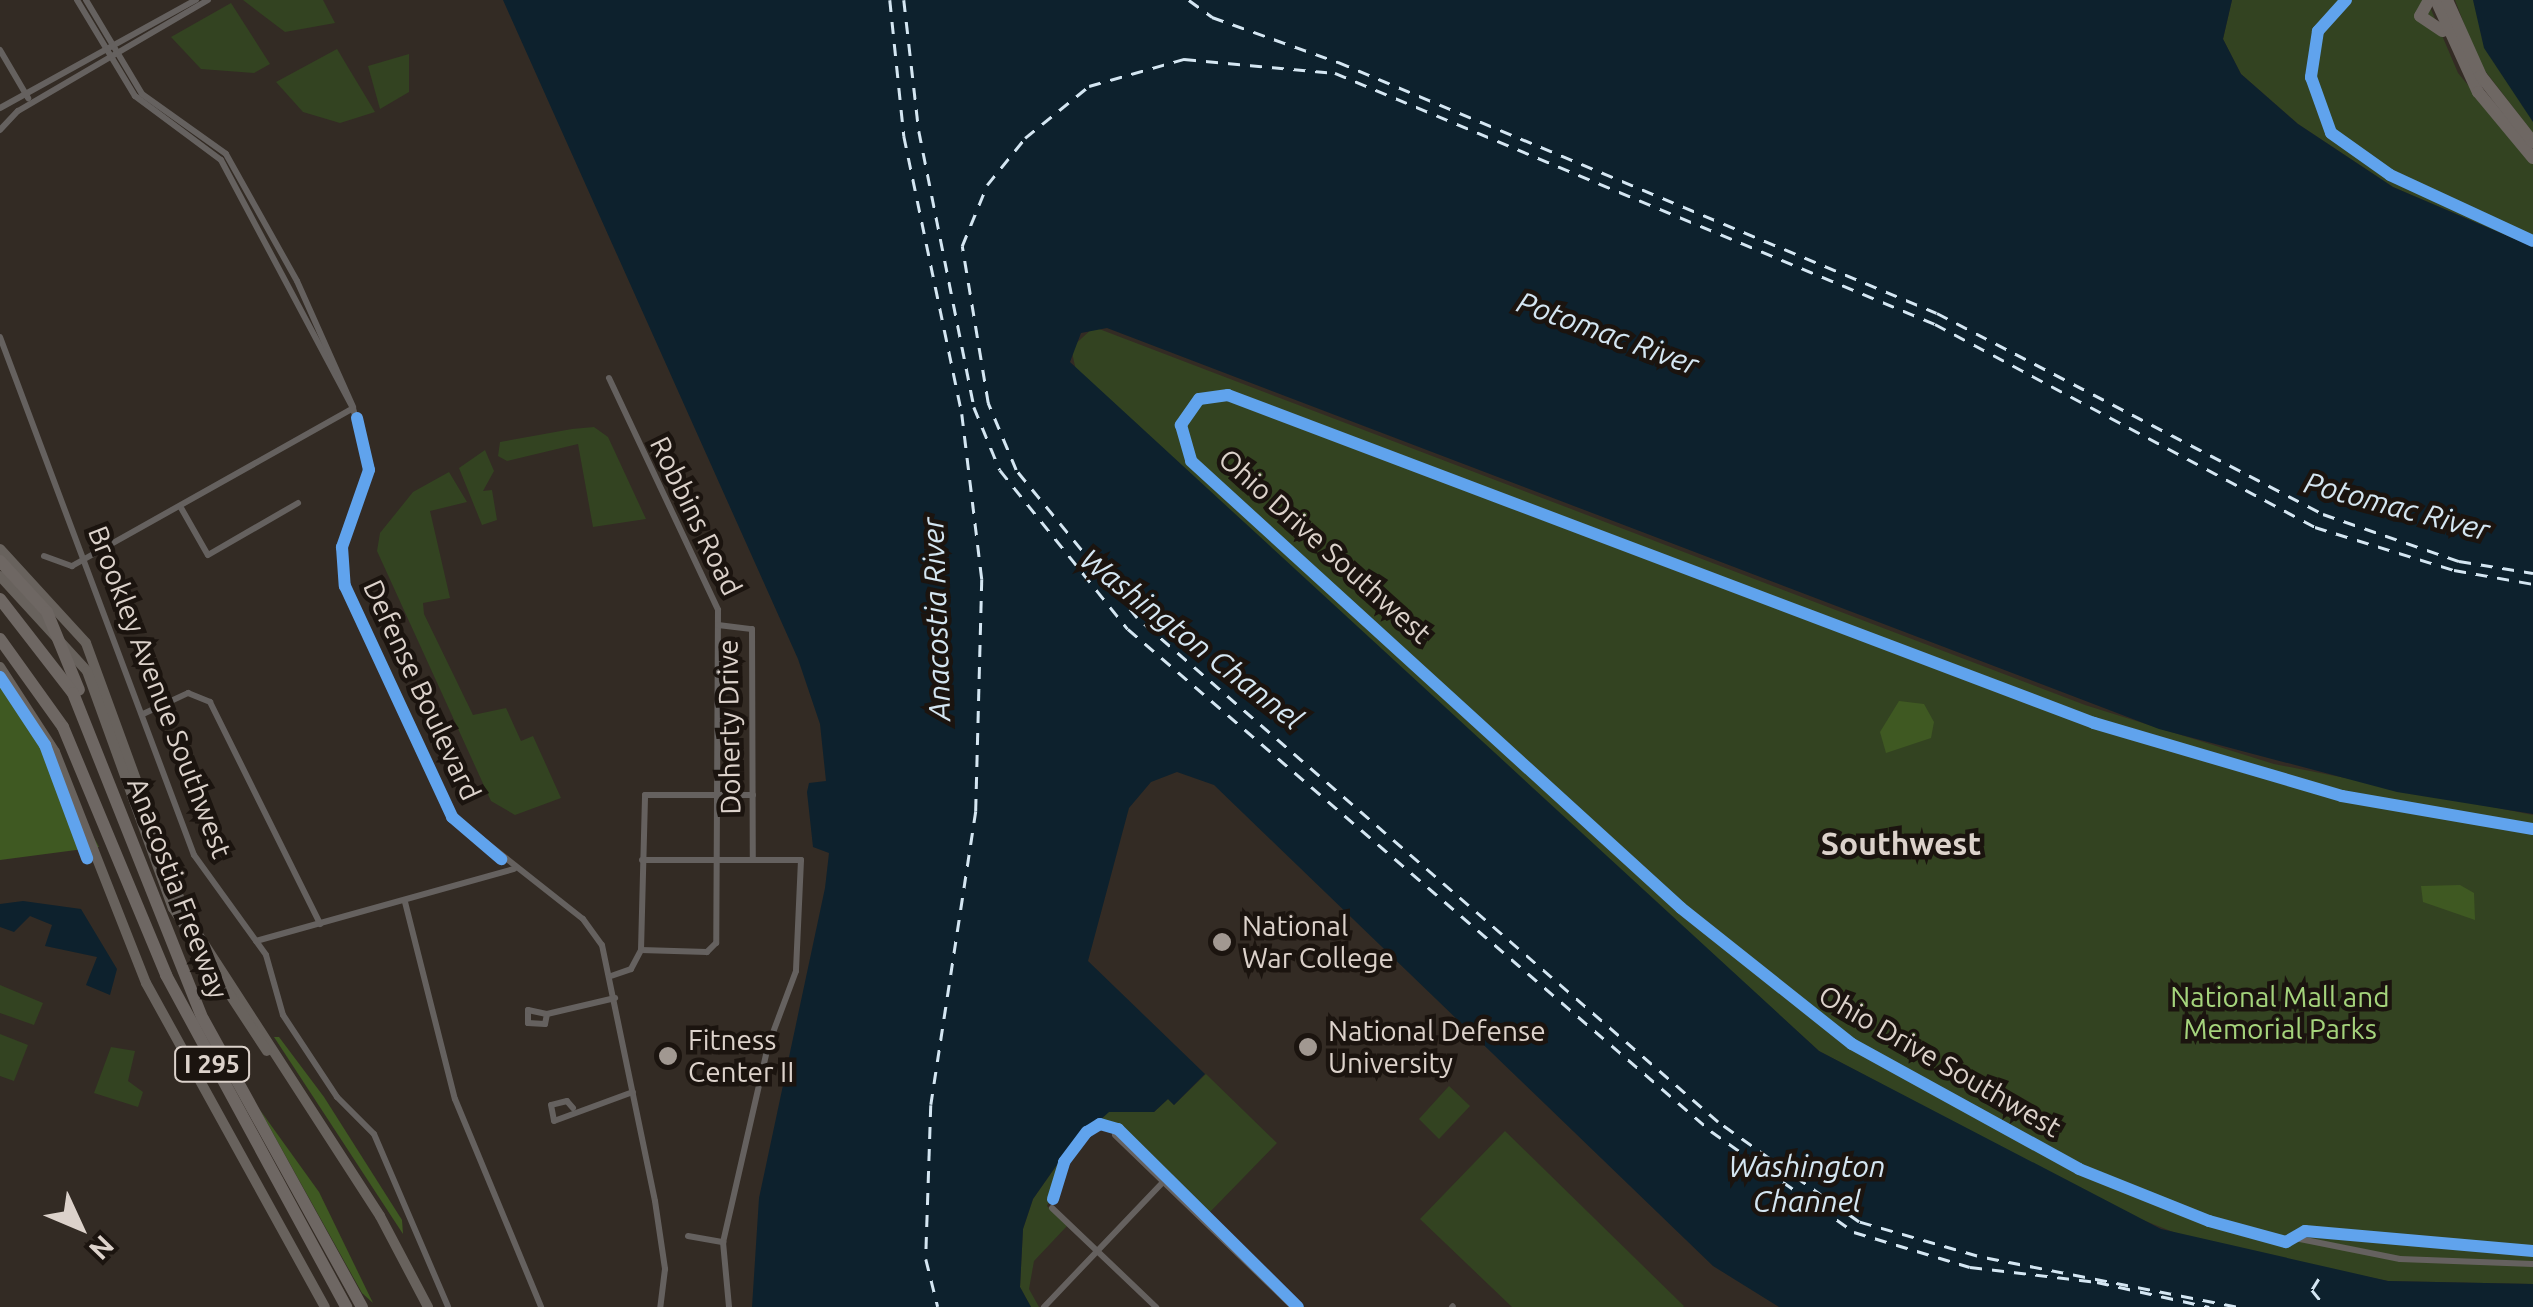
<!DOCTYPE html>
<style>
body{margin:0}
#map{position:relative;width:2533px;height:1307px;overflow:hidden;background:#332b24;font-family:Ubuntu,sans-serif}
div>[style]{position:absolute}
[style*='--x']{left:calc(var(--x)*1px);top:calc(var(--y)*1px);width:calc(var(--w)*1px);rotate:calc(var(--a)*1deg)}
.green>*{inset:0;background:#334321}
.forest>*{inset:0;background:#3f5922}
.water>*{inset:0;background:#0d212d}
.ferry>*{height:2.5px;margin-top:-1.25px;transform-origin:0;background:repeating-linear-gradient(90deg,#d4e6f2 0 12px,transparent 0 22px)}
.minor>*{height:6px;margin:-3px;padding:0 3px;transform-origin:3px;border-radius:3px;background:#65615f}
.major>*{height:10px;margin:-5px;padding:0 5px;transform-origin:5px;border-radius:5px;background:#68625d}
.highway>*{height:12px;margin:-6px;padding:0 6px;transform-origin:6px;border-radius:6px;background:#6e6763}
.cycleway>*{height:12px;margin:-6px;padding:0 6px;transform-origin:6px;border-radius:6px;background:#60a3ed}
.dots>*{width:28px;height:28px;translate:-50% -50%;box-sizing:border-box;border:5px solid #1b140f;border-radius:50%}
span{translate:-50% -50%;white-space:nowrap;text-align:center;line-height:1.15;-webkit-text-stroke:9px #1b140f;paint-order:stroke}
.shield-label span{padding:2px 8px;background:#1b140f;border:2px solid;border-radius:8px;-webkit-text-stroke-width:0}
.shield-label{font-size:25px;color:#dcd2cb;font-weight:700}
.street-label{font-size:28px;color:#dcd2cb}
.poi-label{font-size:28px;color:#dcd2cb}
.left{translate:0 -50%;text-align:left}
.park-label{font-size:28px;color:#a5d47c}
.water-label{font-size:30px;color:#d4e6f2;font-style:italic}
.quarter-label{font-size:32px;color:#dcd2cb;font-weight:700}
.north{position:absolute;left:30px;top:1177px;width:100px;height:100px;-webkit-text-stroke:8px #1b140f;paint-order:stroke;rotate:134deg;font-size:28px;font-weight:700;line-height:40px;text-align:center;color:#dcd2cb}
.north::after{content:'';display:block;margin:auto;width:35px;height:45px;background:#dcd2cb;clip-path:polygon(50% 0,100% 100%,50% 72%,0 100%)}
</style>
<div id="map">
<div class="green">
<i style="clip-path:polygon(243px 0,323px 0,335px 23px,285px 32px)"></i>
<i style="clip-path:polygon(2232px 0,2427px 0,2458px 73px,2533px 163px,2533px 247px,2393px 187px,2298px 124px,2241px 74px,2223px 39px)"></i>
<i style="clip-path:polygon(2455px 0,2533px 0,2533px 133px,2479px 63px)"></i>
<i style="clip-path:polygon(231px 3px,270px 64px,254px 73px,201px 69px,171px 37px)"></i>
<i style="clip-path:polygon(337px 49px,375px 112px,340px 123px,303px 112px,276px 82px)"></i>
<i style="clip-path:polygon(409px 54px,409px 92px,380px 109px,368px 66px)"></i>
<i style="clip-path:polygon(1094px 327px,2085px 705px,2274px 764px,2533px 815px,2533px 1284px,2388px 1281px,2201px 1243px,2125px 1213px,1819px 1051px,1077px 375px,1071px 348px)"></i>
<i style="clip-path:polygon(572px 429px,594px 427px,608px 437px,646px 519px,593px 527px,578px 444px,507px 461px,498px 456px,500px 442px)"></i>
<i style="clip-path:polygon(485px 450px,494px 471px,483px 491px,492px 490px,497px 520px,482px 525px,459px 468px)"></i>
<i style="clip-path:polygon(449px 472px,467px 502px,430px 511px,450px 598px,423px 603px,424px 614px,473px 715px,506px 708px,521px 741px,533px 736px,561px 798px,515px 815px,491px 801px,377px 551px,380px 533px,413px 492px)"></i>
<i style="clip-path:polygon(0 985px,43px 1003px,34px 1025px,0 1013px)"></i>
<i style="clip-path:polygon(0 1034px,28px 1045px,14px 1081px,0 1076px)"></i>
<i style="clip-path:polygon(111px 1047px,135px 1051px,128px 1081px,143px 1092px,138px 1107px,94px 1093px)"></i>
<i style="clip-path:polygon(1206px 1074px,1277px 1143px,1208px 1214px,1119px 1126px,1097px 1126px,1065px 1163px,1047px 1206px,1067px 1226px,1034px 1261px,1029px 1289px,1039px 1307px,1031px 1307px,1020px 1287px,1023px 1229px,1033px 1199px,1068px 1149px,1109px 1111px,1154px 1112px,1168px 1099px,1174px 1105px)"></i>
<i style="clip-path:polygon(1449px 1086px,1470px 1106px,1439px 1139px,1419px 1119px)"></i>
<i style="clip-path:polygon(1505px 1131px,1684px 1306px,1683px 1307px,1512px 1307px,1420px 1219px)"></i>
</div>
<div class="forest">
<i style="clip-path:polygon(0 684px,28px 718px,99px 847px,0 860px)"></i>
<i style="clip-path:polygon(1899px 701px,1924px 704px,1934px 722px,1931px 738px,1886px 753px,1880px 732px)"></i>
<i style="clip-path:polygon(2460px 885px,2474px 893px,2475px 920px,2423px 902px,2421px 886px)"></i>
<i style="clip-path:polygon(274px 1037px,279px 1037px,324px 1097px,402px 1220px,403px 1234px)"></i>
<i style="clip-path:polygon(260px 1110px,319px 1192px,373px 1303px,362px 1293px)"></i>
</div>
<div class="water">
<i style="clip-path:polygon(503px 0,2232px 0,2223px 39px,2241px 74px,2298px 124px,2393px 187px,2533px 247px,2533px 814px,2397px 792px,2159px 729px,1107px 328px,1081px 333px,1070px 362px,1819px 1051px,2161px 1229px,2388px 1281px,2533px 1284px,2533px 1307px,1779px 1307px,1713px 1266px,1214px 785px,1177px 772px,1151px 782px,1129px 808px,1088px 961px,1205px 1074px,1174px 1105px,1168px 1099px,1154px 1112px,1109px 1112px,1068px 1149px,1033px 1199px,1023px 1229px,1020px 1287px,1031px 1307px,752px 1307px,759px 1198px,825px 888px,829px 853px,813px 847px,807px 792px,809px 783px,826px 781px,820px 724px,798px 659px)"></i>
<i style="clip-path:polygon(2473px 0,2533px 0,2533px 122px,2484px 48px)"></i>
<i style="clip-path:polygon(23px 901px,81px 909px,117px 969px,110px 995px,86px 985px,97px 957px,45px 946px,52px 925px,30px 916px,14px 932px,0 927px,0 904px)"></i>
</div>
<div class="ferry">
<i style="--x:890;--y:0;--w:137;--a:84.1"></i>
<i style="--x:904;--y:136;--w:284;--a:78.2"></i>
<i style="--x:962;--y:414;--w:166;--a:83.1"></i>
<i style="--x:982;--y:579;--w:232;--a:91.5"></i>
<i style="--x:976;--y:811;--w:297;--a:98.7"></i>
<i style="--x:931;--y:1105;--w:154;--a:91.9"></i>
<i style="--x:926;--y:1259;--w:49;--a:76"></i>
<i style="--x:904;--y:0;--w:132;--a:83.5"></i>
<i style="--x:919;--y:131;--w:281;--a:78.7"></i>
<i style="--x:974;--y:407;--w:68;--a:67.6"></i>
<i style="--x:1000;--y:470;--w:204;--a:51.2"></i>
<i style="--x:1128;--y:629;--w:769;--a:40.73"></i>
<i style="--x:1711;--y:1131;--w:175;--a:35.2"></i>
<i style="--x:1854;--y:1232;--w:121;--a:16.8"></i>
<i style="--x:1970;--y:1267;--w:128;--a:6.7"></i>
<i style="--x:2097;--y:1282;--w:115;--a:12.6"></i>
<i style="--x:1189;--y:0;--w:29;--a:36"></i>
<i style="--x:1212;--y:17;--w:134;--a:19.7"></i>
<i style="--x:1338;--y:62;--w:649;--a:22.74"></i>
<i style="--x:1937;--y:313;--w:435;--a:27.5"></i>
<i style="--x:2323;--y:514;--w:144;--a:19.1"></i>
<i style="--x:2459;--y:561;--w:75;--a:9.2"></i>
<i style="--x:2319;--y:1279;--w:13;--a:122"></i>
<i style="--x:2312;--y:1290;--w:22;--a:51"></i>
<i style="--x:2236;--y:1307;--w:264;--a:-168.9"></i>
<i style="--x:1977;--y:1256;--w:123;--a:-163.9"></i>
<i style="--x:1859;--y:1222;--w:173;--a:-144.7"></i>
<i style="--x:1718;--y:1122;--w:769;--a:-139.06"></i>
<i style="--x:1137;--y:618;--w:191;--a:-129.3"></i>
<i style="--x:1016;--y:470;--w:73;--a:-112.7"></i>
<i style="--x:988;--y:403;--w:159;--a:-99.4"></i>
<i style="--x:962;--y:246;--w:66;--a:-67.7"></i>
<i style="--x:987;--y:185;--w:60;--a:-51"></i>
<i style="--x:1025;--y:138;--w:82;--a:-39.1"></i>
<i style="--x:1089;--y:86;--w:99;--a:-15.9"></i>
<i style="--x:1184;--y:59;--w:152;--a:5.3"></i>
<i style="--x:1335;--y:73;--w:650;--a:22.7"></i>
<i style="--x:1935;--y:324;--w:431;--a:28.1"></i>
<i style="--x:2315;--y:527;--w:145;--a:17.2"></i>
<i style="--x:2454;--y:570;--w:80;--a:10"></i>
</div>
<div class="minor">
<i style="--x:77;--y:0;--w:112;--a:58.9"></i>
<i style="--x:135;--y:96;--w:107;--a:36.7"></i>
<i style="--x:221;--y:160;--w:281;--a:62"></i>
<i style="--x:353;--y:408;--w:64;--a:75.5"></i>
<i style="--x:369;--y:470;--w:77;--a:109.9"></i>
<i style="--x:343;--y:542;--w:36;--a:90"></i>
<i style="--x:343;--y:578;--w:259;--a:65.6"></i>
<i style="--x:450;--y:814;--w:169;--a:38.3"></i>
<i style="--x:583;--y:919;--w:32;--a:54"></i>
<i style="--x:602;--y:945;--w:261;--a:78.3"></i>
<i style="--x:655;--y:1201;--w:69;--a:81.6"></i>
<i style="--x:665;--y:1269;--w:38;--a:97"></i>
<i style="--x:86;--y:0;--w:109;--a:59.2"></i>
<i style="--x:142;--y:94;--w:103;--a:35.5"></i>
<i style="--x:226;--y:154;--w:145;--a:60.8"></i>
<i style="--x:297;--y:281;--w:138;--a:66"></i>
<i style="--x:0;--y:50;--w:56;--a:59.7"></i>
<i style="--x:0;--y:108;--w:224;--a:-28.9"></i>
<i style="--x:0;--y:130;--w:26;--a:-47"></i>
<i style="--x:18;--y:111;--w:220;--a:-30.3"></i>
<i style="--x:0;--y:337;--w:553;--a:69.47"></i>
<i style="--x:194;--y:855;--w:123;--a:54.2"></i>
<i style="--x:266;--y:955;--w:62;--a:74.2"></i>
<i style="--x:283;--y:1015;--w:98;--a:56.6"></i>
<i style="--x:337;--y:1097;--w:52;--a:45"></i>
<i style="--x:374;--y:1134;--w:188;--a:66.8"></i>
<i style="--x:609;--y:378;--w:256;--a:64.8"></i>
<i style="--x:718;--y:610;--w:333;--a:90.3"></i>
<i style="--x:716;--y:943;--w:13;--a:135"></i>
<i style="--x:707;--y:952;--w:66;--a:-178.3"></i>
<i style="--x:180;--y:506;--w:56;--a:60.3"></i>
<i style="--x:208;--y:555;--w:104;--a:-30"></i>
<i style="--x:44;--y:556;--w:30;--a:20"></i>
<i style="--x:72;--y:566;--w:322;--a:-29.3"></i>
<i style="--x:718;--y:625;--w:34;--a:7"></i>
<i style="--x:752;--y:629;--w:230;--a:89.8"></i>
<i style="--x:143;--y:714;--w:50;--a:-25"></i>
<i style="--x:188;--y:693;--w:24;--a:22"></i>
<i style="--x:210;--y:702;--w:248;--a:63.6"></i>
<i style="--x:2533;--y:829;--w:194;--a:-170.2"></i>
<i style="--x:2342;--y:796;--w:259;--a:-163.6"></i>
<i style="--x:2094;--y:723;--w:926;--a:-159.26"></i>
<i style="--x:1228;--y:395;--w:29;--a:172"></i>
<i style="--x:1199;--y:399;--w:32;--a:125"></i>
<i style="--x:1181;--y:425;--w:37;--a:74"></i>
<i style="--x:1191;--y:461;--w:663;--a:42.37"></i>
<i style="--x:1681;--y:908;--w:218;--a:38.5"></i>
<i style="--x:1852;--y:1044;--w:259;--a:28.8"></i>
<i style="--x:2079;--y:1169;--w:140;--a:21.8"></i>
<i style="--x:2209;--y:1221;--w:80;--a:15.3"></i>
<i style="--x:2286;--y:1242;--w:22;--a:-30"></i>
<i style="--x:2305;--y:1231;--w:229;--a:5"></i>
<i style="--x:642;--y:860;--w:159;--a:0"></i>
<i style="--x:801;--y:860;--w:111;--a:92.6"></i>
<i style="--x:796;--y:971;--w:80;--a:110.5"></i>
<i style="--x:768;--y:1046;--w:201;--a:102.9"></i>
<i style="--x:405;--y:902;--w:203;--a:75.8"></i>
<i style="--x:455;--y:1099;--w:225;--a:67.5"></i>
<i style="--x:256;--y:941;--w:268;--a:-15.6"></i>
<i style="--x:611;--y:976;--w:21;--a:-19"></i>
<i style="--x:631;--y:969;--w:21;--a:-62"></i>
<i style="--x:641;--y:950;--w:155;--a:-88.5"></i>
<i style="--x:645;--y:795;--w:108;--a:0"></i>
<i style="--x:547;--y:1014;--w:10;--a:101"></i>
<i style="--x:545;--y:1024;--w:17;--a:-177"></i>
<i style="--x:528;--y:1023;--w:13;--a:-90"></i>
<i style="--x:528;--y:1010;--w:19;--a:12"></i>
<i style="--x:547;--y:1014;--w:70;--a:-13.2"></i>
<i style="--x:573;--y:1108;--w:9;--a:-131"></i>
<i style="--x:567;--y:1101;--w:16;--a:166"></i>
<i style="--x:551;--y:1105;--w:16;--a:79"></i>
<i style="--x:554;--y:1121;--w:84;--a:-20.2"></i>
<i style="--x:1115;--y:1135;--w:248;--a:44"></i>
<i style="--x:1052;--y:1208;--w:144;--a:43.6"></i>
<i style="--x:688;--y:1236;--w:36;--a:10"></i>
<i style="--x:723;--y:1242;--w:65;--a:84.7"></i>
<i style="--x:2295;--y:1238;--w:107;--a:11.3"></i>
<i style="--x:2400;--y:1259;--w:133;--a:2.2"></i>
<i style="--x:1044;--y:1307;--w:173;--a:-46.4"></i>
<i style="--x:1452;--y:1307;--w:1;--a:-45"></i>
</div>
<div class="major">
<i style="--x:0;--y:549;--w:127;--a:47.5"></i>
<i style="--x:86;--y:643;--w:291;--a:69.9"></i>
<i style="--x:186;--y:916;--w:357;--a:57.1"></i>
<i style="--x:380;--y:1216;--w:103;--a:62.2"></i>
<i style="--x:0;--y:576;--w:129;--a:47.5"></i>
<i style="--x:87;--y:671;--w:252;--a:70.1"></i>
<i style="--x:173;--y:908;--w:171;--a:56.7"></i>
<i style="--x:0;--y:667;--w:101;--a:57.1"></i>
<i style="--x:55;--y:752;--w:248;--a:68.5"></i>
<i style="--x:146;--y:983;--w:370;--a:61.1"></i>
</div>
<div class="highway">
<i style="--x:2429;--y:0;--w:18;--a:119"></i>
<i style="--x:2420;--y:16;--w:27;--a:34"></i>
<i style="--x:2436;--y:0;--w:101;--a:65.5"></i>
<i style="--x:2478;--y:92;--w:86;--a:50.2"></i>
<i style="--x:2447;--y:0;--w:83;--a:65.9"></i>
<i style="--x:2481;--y:76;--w:84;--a:51.8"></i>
<i style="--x:0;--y:561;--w:69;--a:47.3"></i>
<i style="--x:47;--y:612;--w:84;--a:67.7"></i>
<i style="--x:0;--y:599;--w:119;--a:52.2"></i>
<i style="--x:73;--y:693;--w:351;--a:68.3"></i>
<i style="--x:203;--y:1019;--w:329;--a:61.1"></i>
<i style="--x:0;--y:639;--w:108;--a:54.4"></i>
<i style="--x:63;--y:727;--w:269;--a:67.4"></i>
<i style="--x:166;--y:975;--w:378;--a:61.5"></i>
</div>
<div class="cycleway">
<i style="--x:2346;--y:0;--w:42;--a:132.1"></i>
<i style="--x:2318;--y:31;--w:47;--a:98.7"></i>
<i style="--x:2311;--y:77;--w:59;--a:70.3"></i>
<i style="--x:2331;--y:133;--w:72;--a:35.4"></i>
<i style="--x:2390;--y:175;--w:157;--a:24.8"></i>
<i style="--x:357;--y:418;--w:53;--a:77"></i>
<i style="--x:369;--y:470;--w:82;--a:109.3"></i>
<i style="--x:342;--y:547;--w:39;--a:86"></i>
<i style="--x:345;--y:586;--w:255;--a:65.1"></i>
<i style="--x:452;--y:817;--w:65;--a:40.6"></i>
<i style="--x:0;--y:677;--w:82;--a:56.5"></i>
<i style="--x:45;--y:745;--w:121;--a:69.6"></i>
<i style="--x:2533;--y:829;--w:194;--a:-170.2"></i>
<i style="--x:2342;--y:796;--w:259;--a:-163.6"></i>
<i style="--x:2094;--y:723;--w:926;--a:-159.26"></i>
<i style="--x:1228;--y:395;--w:29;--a:172"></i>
<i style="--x:1199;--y:399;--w:32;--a:125"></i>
<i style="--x:1181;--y:425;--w:37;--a:74"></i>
<i style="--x:1191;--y:461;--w:663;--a:42.37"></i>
<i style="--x:1681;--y:908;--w:218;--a:38.5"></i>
<i style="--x:1852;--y:1044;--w:259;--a:28.8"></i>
<i style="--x:2079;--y:1169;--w:140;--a:21.8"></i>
<i style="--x:2209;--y:1221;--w:80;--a:15.3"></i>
<i style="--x:2286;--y:1242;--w:22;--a:-30"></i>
<i style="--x:2305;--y:1231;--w:229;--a:5"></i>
<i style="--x:1053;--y:1199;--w:39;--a:-73"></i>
<i style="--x:1064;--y:1162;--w:38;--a:-53"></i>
<i style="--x:1087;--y:1132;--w:15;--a:-32"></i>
<i style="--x:1100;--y:1124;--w:19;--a:16"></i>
<i style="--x:1118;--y:1129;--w:253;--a:44.7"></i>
</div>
<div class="dots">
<i style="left:1222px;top:942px;background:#a19891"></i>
<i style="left:1308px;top:1047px;background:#a19891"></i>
<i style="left:668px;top:1056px;background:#a19891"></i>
</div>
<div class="shield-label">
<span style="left:212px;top:1064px">I 295</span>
</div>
<div class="street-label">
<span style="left:696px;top:516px;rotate:64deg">Robbins Road</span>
<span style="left:1325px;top:546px;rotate:42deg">Ohio Drive Southwest</span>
<span style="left:422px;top:690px;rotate:65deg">Defense Boulevard</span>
<span style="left:160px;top:692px;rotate:69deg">Brookley Avenue Southwest</span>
<span style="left:729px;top:727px;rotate:-91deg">Doherty Drive</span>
<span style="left:178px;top:888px;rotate:69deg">Anacostia Freeway</span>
<span style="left:1940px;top:1061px;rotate:30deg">Ohio Drive Southwest</span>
</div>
<div class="poi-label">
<span class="left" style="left:1242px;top:942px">National<br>War College</span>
<span class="left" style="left:1328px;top:1047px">National Defense<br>University</span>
<span class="left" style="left:688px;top:1056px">Fitness<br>Center II</span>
</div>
<div class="park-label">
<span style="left:2280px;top:1013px">National Mall and<br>Memorial Parks</span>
</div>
<div class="water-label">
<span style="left:1608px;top:333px;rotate:20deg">Potomac River</span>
<span style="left:2397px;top:506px;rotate:15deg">Potomac River</span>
<span style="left:936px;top:619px;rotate:-92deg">Anacostia River</span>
<span style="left:1192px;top:639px;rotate:38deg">Washington Channel</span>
<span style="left:1807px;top:1183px">Washington<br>Channel</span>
</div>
<div class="quarter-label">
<span style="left:1901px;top:843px">Southwest</span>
</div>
<div class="north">N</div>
</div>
